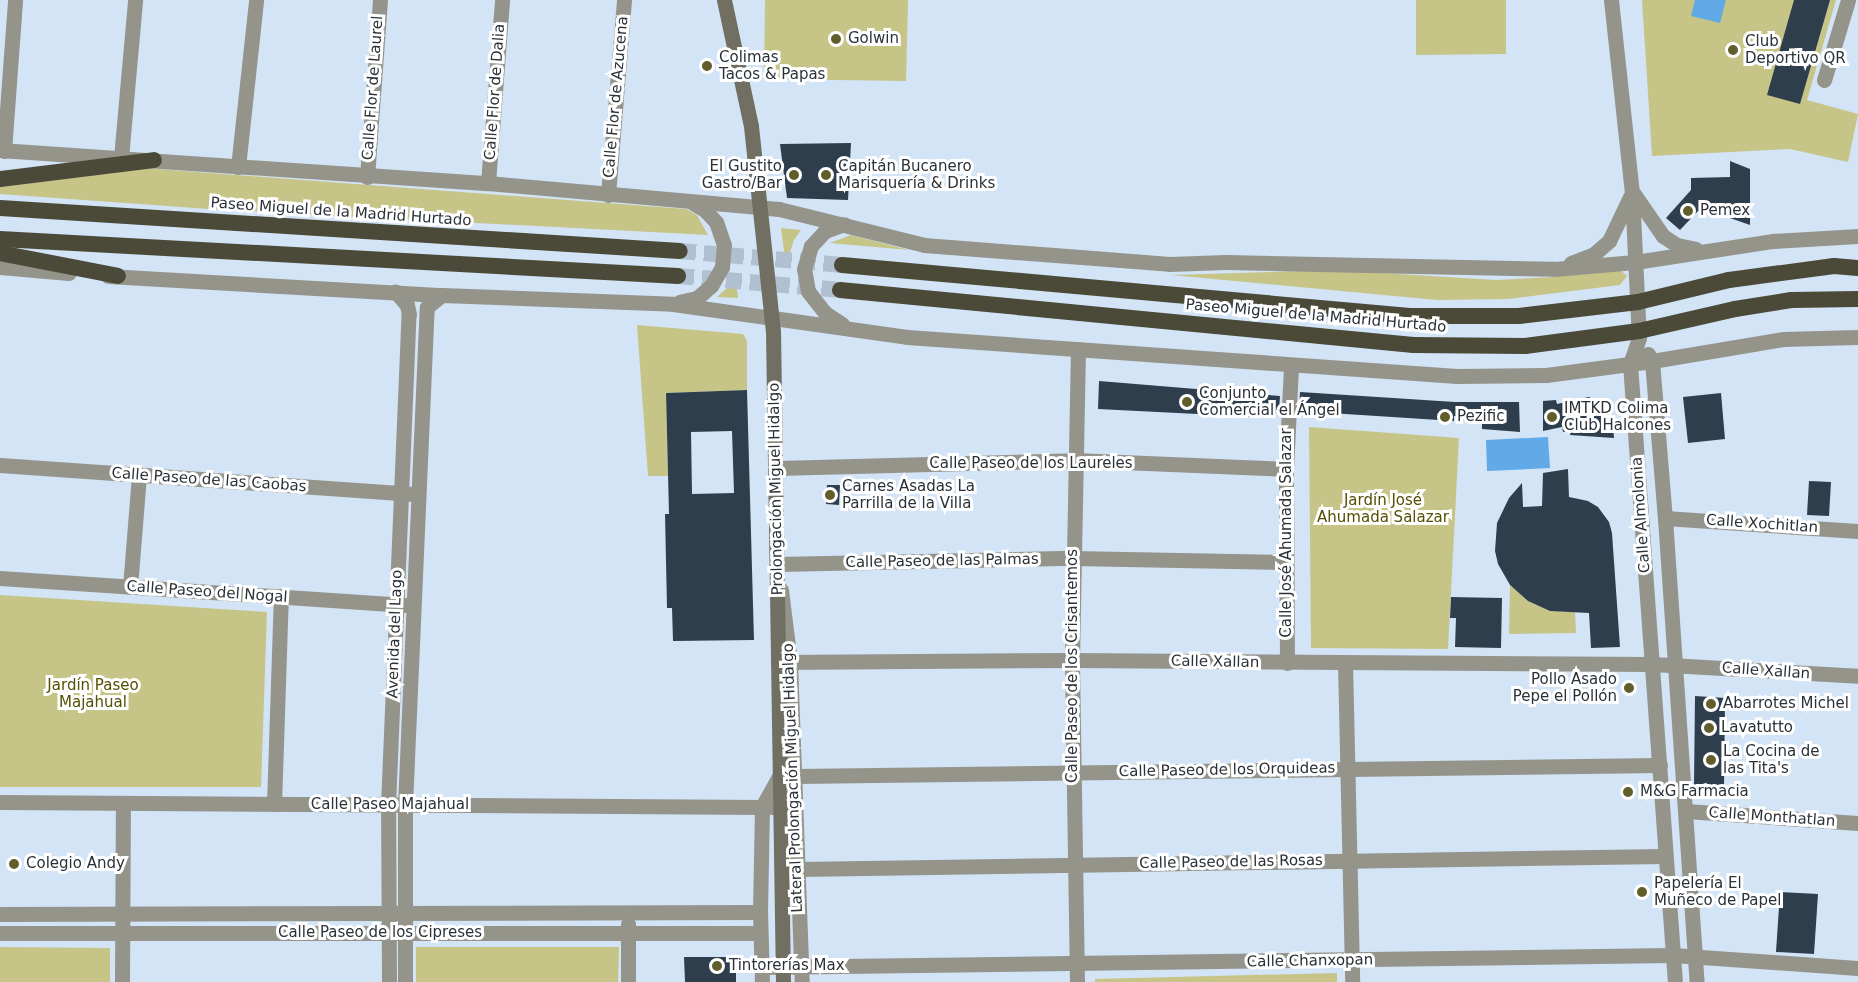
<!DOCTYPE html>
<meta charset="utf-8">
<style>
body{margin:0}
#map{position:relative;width:1858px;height:982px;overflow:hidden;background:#d2e4f6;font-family:"DejaVu Sans",sans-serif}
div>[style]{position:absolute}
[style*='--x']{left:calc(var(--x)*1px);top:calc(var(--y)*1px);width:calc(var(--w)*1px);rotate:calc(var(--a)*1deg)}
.green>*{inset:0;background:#c6c487}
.water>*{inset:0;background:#61a9e7}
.building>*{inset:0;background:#2f3e4c}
.trunk-tunnel>*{height:16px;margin-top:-8px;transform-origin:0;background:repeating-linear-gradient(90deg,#b0c0d0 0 16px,transparent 0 24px)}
.minor>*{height:15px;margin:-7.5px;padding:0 7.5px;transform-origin:7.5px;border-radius:7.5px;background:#94948b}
.tertiary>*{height:15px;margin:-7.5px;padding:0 7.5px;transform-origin:7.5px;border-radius:7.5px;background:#94948b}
.secondary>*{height:15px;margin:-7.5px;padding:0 7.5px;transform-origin:7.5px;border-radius:7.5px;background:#706f62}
.trunk>*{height:16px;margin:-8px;padding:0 8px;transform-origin:8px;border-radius:8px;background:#4b4a38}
.dots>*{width:16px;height:16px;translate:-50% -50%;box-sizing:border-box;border:3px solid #fff;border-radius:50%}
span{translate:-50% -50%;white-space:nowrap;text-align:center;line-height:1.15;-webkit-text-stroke:6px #fff;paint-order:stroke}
.poi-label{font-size:15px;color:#2a3137}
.left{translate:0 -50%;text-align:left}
.right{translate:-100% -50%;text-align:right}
.street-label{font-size:15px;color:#2a3137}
.park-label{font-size:15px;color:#534f03}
</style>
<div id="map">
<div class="green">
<i style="clip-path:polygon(765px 0,908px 0,906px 81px,764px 79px)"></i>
<i style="clip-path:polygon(1416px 0,1506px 0,1506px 54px,1416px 55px)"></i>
<i style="clip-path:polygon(1642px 0,1836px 0,1807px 100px,1858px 114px,1848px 162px,1790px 149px,1652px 156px)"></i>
<i style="clip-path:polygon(144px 168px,686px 209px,697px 215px,708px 235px,209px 209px,0 194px,0 185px)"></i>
<i style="clip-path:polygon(781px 228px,801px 230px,794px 240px,788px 258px,785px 258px)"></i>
<i style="clip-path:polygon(851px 235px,909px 250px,830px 243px)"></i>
<i style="clip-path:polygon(1618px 268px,1627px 276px,1620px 285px,1508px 299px,1437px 300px,1171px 275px,1333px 270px,1496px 280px,1553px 277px)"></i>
<i style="clip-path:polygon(735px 272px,738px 298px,717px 297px,728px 287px)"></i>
<i style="clip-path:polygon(637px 325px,743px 334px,747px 341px,747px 390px,666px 393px,668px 476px,648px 476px)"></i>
<i style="clip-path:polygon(1309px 427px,1459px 438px,1448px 649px,1311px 648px)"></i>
<i style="clip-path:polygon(1510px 585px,1528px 601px,1550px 611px,1575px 612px,1576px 633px,1509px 634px)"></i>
<i style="clip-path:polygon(0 595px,267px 612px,261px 787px,0 787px)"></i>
<i style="clip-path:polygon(0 947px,110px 948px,110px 982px,0 982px)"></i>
<i style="clip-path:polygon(416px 947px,619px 947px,618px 982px,416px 982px)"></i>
<i style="clip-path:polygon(1337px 973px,1337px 982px,1095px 982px,1095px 979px)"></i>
</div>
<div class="water">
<i style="clip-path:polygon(1695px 0,1726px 0,1720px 23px,1691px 16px)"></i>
<i style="clip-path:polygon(1548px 437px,1550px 468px,1487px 471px,1486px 440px)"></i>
</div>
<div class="building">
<i style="clip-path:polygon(1794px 0,1830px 0,1800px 104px,1767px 95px)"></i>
<i style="clip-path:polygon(851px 143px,848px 200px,787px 198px,780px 144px)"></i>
<i style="clip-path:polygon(1730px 161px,1750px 169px,1750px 225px,1730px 218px,1730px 211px,1698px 211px,1680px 230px,1666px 218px,1691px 190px,1691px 178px,1730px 177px)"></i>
<i style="clip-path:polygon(1099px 381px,1280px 396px,1279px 410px,1276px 410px,1275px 418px,1098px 409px)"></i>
<i style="clip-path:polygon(evenodd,747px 390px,754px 640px,673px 641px,672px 608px,667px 608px,665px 514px,669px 514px,666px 393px,747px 390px,732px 431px,734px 493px,692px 494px,691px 432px,732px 431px)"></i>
<i style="clip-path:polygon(1300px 392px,1455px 402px,1519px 402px,1520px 432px,1482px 429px,1482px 418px,1454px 416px,1454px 421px,1299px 411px)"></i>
<i style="clip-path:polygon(1721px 393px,1725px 439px,1688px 443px,1683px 397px)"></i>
<i style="clip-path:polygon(1589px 397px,1600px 404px,1604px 425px,1613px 425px,1614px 438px,1570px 435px,1571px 430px,1563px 432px,1562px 427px,1543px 431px,1543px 401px,1556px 400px,1557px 404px)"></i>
<i style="clip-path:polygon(1568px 469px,1569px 497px,1588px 501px,1598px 507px,1609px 522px,1612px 533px,1620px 647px,1591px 648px,1589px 613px,1550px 611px,1528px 601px,1510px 585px,1498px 564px,1495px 551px,1497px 523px,1509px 498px,1522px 483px,1523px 507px,1542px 506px,1543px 473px)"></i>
<i style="clip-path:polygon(1809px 481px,1831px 482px,1829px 516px,1807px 515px)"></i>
<i style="clip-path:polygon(827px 485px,840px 485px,839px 505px,826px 504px)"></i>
<i style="clip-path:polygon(1451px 597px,1502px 598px,1501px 648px,1455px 647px,1456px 618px,1450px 618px)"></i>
<i style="clip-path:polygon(1695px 696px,1725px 698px,1724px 786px,1694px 785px)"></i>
<i style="clip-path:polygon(1780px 892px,1818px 894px,1814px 954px,1776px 952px)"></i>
<i style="clip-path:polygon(684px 957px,736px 957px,736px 982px,685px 982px)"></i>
</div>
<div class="trunk-tunnel">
<i style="--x:680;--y:251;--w:163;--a:4.9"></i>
<i style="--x:678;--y:276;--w:163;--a:4.9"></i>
</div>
<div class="minor">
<i style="--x:1824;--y:80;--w:84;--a:-73.3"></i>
<i style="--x:4;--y:151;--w:151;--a:-85.8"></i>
<i style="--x:121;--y:158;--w:159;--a:-84.9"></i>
<i style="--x:238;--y:167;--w:168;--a:-83.8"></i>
<i style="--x:367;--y:177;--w:177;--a:-85.8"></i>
<i style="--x:488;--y:183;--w:184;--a:-85.6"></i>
<i style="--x:608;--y:195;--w:196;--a:-85.3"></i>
<i style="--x:0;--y:465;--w:411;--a:4"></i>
<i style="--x:777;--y:468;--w:298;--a:-1.5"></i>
<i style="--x:1075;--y:460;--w:211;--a:2.4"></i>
<i style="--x:1665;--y:518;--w:193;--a:3.9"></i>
<i style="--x:778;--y:564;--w:294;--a:-1.2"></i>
<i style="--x:1072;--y:558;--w:214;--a:1.1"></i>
<i style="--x:0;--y:578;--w:406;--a:3.8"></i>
<i style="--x:130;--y:587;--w:112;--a:-85.4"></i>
<i style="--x:781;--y:590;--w:73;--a:82.9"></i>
<i style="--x:790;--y:662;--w:320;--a:87.9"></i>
<i style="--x:778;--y:662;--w:294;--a:-0.4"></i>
<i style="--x:1072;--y:660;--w:580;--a:0.4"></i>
<i style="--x:1652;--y:664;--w:206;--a:3.3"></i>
<i style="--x:1287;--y:663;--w:194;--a:-90.3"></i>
<i style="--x:1286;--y:469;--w:103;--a:-87.2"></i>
<i style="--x:1345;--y:663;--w:319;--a:88.7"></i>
<i style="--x:795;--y:776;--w:865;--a:-0.73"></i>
<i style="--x:0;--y:802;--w:780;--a:0.37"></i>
<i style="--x:274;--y:804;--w:208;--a:-88.1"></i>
<i style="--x:1686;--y:811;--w:172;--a:4"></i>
<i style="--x:796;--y:869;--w:869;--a:-0.86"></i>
<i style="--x:0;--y:914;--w:760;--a:-0.15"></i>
<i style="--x:628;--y:924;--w:58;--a:90"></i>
<i style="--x:0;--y:933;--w:760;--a:0"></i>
<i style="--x:762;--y:967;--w:911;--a:-0.75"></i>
<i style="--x:1673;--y:955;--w:185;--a:4"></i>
<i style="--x:122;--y:982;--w:179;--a:-89.7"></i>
<i style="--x:389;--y:982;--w:177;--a:-90.3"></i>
<i style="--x:388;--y:805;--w:491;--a:-87.6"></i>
<i style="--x:409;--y:314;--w:9;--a:-103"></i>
<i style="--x:407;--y:305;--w:18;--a:-131"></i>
<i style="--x:405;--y:982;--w:177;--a:-90"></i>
<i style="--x:405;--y:805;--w:498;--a:-87.5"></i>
<i style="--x:427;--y:307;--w:19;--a:-39"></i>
<i style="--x:762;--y:982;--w:70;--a:-91.6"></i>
<i style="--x:760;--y:912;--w:105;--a:-88.9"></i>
<i style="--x:762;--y:807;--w:35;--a:-61"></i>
<i style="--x:1077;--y:982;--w:322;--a:-90.9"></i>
<i style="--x:1072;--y:660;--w:311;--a:-88.9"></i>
</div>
<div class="tertiary">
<i style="--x:1611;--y:0;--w:193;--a:83.8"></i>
<i style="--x:1632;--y:192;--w:146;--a:87.3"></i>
<i style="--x:1639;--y:338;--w:28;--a:109"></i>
<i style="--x:1630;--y:364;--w:620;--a:85.84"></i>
<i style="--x:0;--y:150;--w:489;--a:3.9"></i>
<i style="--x:488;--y:183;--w:292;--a:5.1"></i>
<i style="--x:779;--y:209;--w:149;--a:13.9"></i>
<i style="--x:924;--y:245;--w:246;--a:4.4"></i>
<i style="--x:1169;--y:264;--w:57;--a:-2"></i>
<i style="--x:1226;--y:262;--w:328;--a:1.2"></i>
<i style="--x:1554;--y:269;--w:81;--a:-4.9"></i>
<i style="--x:1635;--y:262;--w:140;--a:-8.7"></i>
<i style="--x:1773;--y:241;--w:85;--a:-3.4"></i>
<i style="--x:1634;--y:194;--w:51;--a:55.4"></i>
<i style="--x:1663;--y:236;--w:17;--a:33"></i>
<i style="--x:1677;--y:245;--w:19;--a:12"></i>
<i style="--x:1571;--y:263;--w:25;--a:-21"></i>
<i style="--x:1594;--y:254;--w:20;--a:-41"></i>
<i style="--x:1609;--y:241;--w:49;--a:-64.5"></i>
<i style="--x:0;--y:267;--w:69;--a:5"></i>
<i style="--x:108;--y:276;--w:335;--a:3.3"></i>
<i style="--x:442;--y:295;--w:231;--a:2.2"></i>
<i style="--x:673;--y:304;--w:236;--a:8"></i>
<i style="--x:907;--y:337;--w:551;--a:4.06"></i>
<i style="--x:1457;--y:376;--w:89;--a:-0.6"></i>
<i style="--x:1546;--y:375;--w:107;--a:-7.5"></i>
<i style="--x:1652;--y:361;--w:133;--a:-9.5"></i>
<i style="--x:1783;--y:339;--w:75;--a:-1.5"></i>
<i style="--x:679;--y:302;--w:18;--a:-13"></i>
<i style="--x:697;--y:298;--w:18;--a:-41"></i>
<i style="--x:711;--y:286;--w:22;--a:-60"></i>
<i style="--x:722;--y:267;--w:22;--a:-85"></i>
<i style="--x:724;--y:245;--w:24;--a:-109"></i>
<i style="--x:716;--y:222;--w:16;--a:-133"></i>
<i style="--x:705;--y:210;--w:14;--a:-150"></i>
<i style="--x:842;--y:324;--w:20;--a:-147"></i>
<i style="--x:825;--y:313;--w:28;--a:-128"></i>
<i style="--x:808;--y:291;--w:22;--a:-100"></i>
<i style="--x:804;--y:269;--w:24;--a:-73"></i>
<i style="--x:811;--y:246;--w:21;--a:-47"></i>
<i style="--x:825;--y:231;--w:20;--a:-20"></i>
<i style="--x:1648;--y:354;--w:8;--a:60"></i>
<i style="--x:1652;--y:361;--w:158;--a:85.3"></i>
<i style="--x:1665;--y:518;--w:465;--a:86.1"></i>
</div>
<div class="secondary">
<i style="--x:724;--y:0;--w:129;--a:77.9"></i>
<i style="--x:751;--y:126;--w:206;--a:83.9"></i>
<i style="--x:773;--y:331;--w:651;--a:89.12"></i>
</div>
<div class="trunk">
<i style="--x:0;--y:179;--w:155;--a:-7"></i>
<i style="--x:0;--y:208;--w:681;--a:3.62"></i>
<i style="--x:0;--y:239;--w:679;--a:3.12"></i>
<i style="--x:0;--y:253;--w:120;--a:11"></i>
<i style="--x:842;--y:265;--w:570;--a:5.13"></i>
<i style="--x:1410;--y:316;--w:109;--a:0"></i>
<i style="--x:1519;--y:316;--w:120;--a:-6.7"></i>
<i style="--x:1638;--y:302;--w:94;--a:-13.6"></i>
<i style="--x:1729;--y:280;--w:106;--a:-7.6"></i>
<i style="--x:1834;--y:266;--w:24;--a:5"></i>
<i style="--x:840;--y:290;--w:576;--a:5.48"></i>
<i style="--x:1413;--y:345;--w:112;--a:0.5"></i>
<i style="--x:1525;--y:346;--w:115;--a:-7.5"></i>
<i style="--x:1639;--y:331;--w:98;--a:-12.9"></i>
<i style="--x:1735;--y:309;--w:57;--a:-9.1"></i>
<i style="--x:1791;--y:300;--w:67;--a:-0.9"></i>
</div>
<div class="dots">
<i style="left:836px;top:39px;background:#615e2b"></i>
<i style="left:1733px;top:50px;background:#615e2b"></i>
<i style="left:707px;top:66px;background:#615e2b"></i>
<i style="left:794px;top:175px;background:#615e2b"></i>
<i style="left:826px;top:175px;background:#615e2b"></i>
<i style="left:1688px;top:211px;background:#615e2b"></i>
<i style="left:1187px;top:402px;background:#615e2b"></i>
<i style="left:1445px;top:417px;background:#615e2b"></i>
<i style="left:1552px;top:417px;background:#615e2b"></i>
<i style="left:830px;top:495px;background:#615e2b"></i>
<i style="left:1629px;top:688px;background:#615e2b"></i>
<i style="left:1711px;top:704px;background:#615e2b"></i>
<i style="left:1709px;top:728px;background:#615e2b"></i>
<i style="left:1711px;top:760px;background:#615e2b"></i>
<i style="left:1628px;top:792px;background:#615e2b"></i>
<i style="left:14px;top:864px;background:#615e2b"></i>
<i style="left:1642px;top:892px;background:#615e2b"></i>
<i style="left:717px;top:966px;background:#615e2b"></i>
</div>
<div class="poi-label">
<span class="left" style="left:848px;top:39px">Golwin</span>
<span class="left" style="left:1745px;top:50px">Club<br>Deportivo QR</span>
<span class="left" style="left:719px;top:66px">Colimas<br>Tacos &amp; Papas</span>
<span class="right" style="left:782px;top:175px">El Gustito<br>Gastro/Bar</span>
<span class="left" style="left:838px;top:175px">Capitán Bucanero<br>Marisquería &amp; Drinks</span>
<span class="left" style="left:1700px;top:211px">Pemex</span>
<span class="left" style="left:1199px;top:402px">Conjunto<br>Comercial el Ángel</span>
<span class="left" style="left:1564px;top:417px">IMTKD Colima<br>Club Halcones</span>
<span class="left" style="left:1457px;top:417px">Pezific</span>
<span class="left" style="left:842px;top:495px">Carnes Asadas La<br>Parrilla de la Villa</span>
<span class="right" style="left:1617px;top:688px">Pollo Asado<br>Pepe el Pollón</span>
<span class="left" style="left:1723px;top:704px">Abarrotes Michel</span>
<span class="left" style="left:1721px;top:728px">Lavatutto</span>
<span class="left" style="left:1723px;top:760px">La Cocina de<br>las Tita's</span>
<span class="left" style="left:1640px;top:792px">M&amp;G Farmacia</span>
<span class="left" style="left:26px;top:864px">Colegio Andy</span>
<span class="left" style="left:1654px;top:892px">Papelería El<br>Muñeco de Papel</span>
<span class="left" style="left:729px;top:966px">Tintorerías Max</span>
</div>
<div class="street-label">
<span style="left:373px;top:88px;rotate:-86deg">Calle Flor de Laurel</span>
<span style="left:495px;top:92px;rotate:-86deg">Calle Flor de Dalia</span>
<span style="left:616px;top:97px;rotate:-85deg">Calle Flor de Azucena</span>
<span style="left:341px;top:212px;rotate:4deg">Paseo Miguel de la Madrid Hurtado</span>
<span style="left:1316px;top:316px;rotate:5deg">Paseo Miguel de la Madrid Hurtado</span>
<span style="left:1031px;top:464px">Calle Paseo de los Laureles</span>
<span style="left:209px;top:480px;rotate:4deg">Calle Paseo de las Caobas</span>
<span style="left:776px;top:489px;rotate:-91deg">Prolongación Miguel Hidalgo</span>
<span style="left:1641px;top:515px;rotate:-94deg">Calle Almolonia</span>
<span style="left:1762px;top:524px;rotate:4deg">Calle Xochitlan</span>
<span style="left:1287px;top:533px;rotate:-90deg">Calle José Ahumada Salazar</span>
<span style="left:942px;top:561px;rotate:-1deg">Calle Paseo de las Palmas</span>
<span style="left:207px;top:592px;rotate:4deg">Calle Paseo del Nogal</span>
<span style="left:395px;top:634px;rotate:-88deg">Avenida del Lago</span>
<span style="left:1215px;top:662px;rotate:1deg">Calle Xallan</span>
<span style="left:1073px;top:666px;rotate:-90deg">Calle Paseo de los Crisantemos</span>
<span style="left:1766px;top:671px;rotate:4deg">Calle Xallan</span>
<span style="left:1227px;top:770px;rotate:-1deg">Calle Paseo de los Orquideas</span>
<span style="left:793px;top:778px;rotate:-92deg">Lateral Prolongación Miguel Hidalgo</span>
<span style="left:390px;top:805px">Calle Paseo Majahual</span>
<span style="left:1772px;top:817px;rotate:4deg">Calle Monthatlan</span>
<span style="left:1231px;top:862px;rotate:-1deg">Calle Paseo de las Rosas</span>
<span style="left:380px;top:933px">Calle Paseo de los Cipreses</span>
<span style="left:1310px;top:961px;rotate:-1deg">Calle Chanxopan</span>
</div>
<div class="park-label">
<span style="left:1383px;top:509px">Jardín José<br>Ahumada Salazar</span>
<span style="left:93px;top:694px">Jardín Paseo<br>Majahual</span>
</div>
</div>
